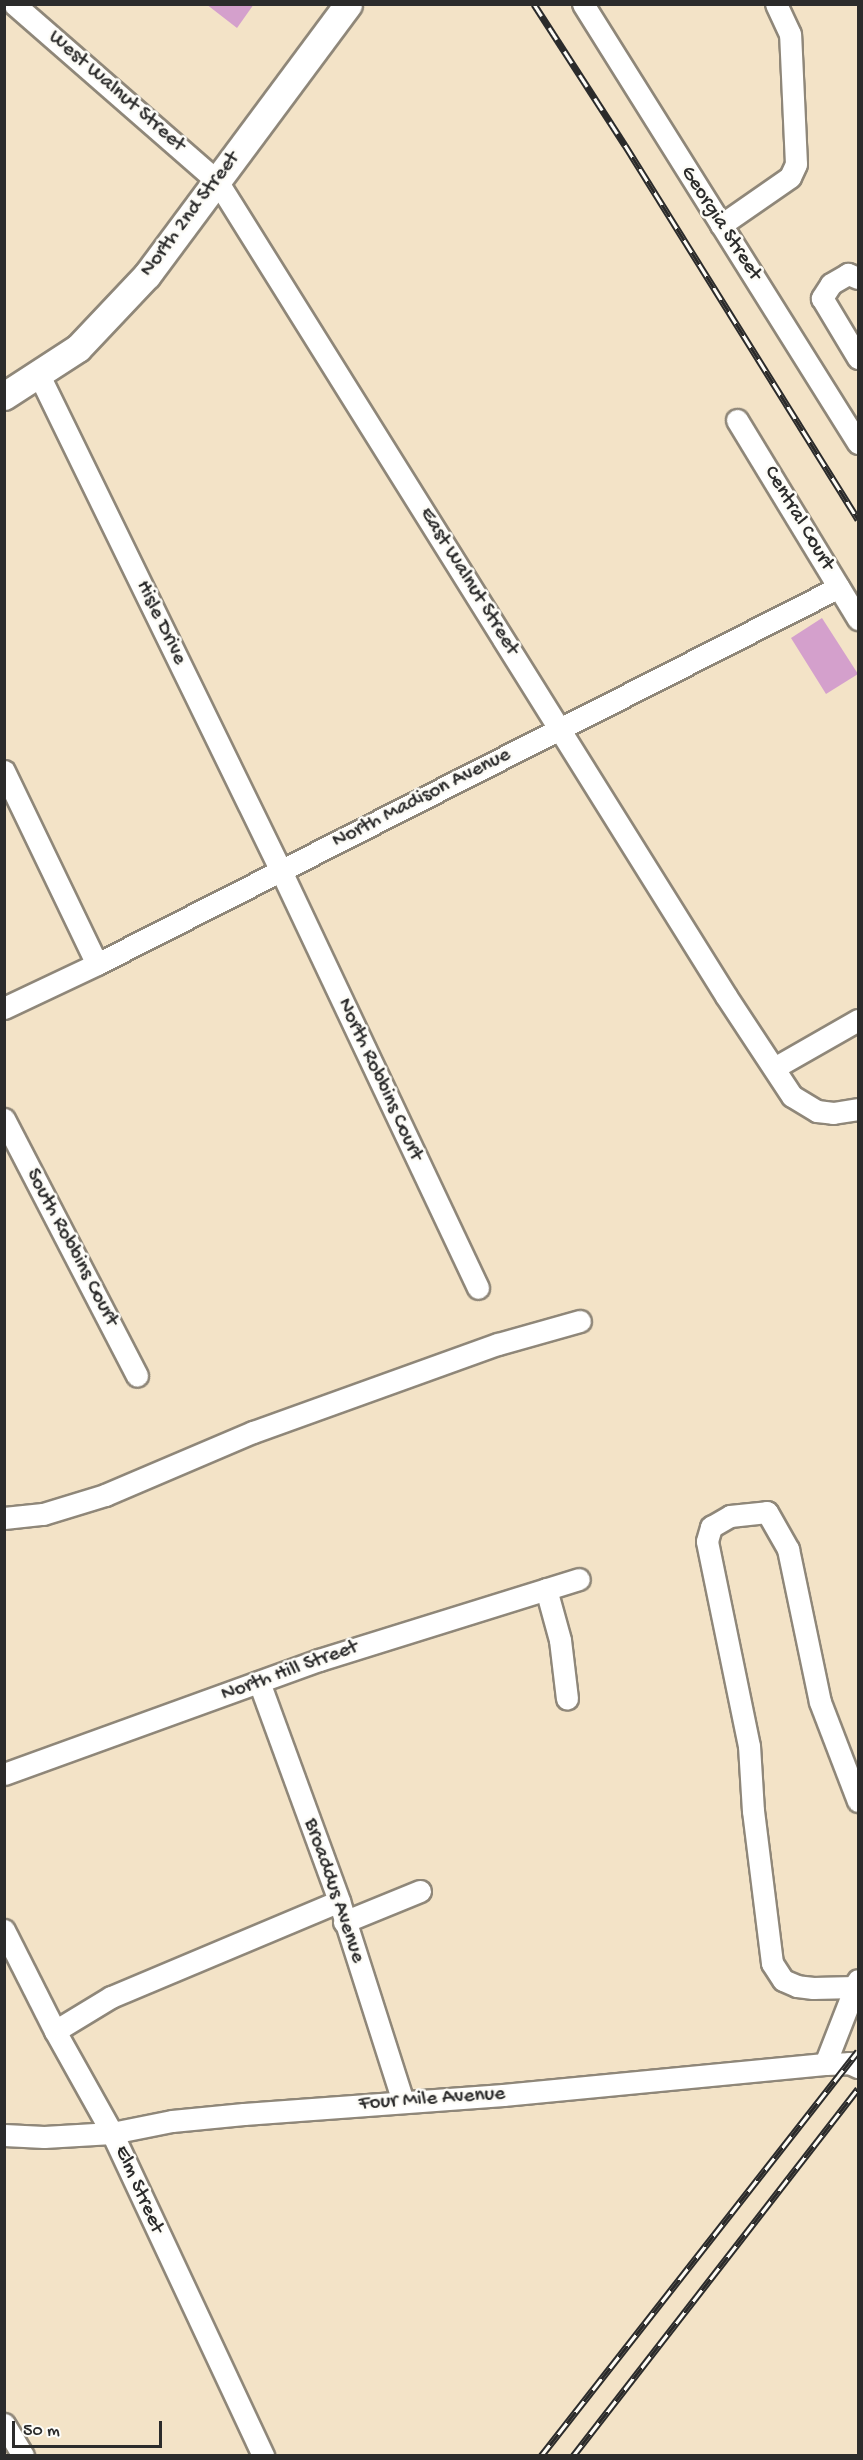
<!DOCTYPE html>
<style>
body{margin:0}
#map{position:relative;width:863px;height:2460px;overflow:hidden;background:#f3e3c7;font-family:"Gochi Hand",sans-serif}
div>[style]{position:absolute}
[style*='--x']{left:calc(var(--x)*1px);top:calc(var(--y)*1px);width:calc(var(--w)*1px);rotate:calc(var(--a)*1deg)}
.building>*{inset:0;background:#d4a0cc}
.roads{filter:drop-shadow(2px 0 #8f8779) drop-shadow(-2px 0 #8f8779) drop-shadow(0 2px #8f8779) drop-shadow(0 -2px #8f8779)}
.minor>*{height:21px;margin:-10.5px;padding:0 10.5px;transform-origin:10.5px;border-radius:10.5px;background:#fff}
.major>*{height:27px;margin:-13.5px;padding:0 13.5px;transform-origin:13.5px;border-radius:13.5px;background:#fff}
.rail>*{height:7px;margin-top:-3.5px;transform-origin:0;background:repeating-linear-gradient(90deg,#fdfcf7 0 14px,#2b2b2b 0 28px);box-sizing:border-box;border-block:2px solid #2b2b2b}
span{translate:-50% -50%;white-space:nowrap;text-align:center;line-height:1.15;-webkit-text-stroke:5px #fdfcf7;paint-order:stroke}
.street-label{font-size:21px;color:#2b2b2b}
.frame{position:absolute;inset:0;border:6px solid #2b2b2b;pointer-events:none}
.scale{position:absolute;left:12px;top:2421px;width:150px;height:27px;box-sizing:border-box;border:3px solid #2b2b2b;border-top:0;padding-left:8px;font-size:18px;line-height:21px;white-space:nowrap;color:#2b2b2b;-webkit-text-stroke:4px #fdfcf7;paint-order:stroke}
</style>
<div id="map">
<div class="building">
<i style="clip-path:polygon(206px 4px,254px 4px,237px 28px)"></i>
<i style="clip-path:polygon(822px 618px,858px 674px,826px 694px,791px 638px)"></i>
</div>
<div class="roads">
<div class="minor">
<i style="--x:14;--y:4;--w:269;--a:41.1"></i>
<i style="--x:217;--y:181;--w:961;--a:58.01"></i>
<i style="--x:726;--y:996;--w:120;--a:56.6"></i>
<i style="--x:792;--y:1096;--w:29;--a:31"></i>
<i style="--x:817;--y:1111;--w:16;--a:7"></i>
<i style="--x:833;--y:1113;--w:25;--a:-9"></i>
<i style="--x:583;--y:4;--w:518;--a:57.94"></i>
<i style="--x:721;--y:225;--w:84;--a:-34.8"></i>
<i style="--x:790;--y:177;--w:14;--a:-65"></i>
<i style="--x:796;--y:164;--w:130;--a:-92.6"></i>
<i style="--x:790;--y:34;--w:33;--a:-115"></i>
<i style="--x:858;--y:278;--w:11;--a:-158"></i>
<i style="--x:848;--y:274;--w:20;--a:150"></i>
<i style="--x:831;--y:284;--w:17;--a:123"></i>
<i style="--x:822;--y:298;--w:70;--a:59"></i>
<i style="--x:39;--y:375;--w:552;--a:63.99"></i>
<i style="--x:281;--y:871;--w:461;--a:64.7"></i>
<i style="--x:737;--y:420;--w:233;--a:58.7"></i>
<i style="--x:4;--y:771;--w:214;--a:64.3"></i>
<i style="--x:4;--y:1008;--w:103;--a:-25.3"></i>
<i style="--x:97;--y:964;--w:832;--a:-26.93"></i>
<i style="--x:774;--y:1068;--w:97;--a:-29.7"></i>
<i style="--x:4;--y:1119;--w:289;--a:62.6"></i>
<i style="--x:4;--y:1518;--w:39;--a:-6"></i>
<i style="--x:43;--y:1514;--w:65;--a:-17"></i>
<i style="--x:105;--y:1495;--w:161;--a:-23.1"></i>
<i style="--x:253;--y:1432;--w:260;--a:-19.8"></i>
<i style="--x:498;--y:1344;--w:85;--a:-15.7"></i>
<i style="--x:546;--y:1589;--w:53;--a:74.6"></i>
<i style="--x:560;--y:1640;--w:59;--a:83.2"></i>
<i style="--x:259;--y:1682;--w:233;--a:69.9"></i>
<i style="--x:339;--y:1901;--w:211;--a:72.3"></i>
<i style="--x:4;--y:1774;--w:335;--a:-19.9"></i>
<i style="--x:319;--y:1660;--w:272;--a:-17.3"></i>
<i style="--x:344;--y:1922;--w:82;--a:-22.2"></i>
<i style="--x:4;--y:1930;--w:113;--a:63.2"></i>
<i style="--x:55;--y:2031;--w:117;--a:60.8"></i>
<i style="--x:112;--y:2133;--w:357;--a:64.9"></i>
<i style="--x:855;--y:1987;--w:42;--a:178.6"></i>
<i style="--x:813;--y:1988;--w:16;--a:-173"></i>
<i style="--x:797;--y:1986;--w:15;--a:-157"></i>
<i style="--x:783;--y:1980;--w:20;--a:-123"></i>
<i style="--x:772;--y:1963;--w:153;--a:-97.1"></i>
<i style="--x:753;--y:1811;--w:65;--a:-93.5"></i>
<i style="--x:749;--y:1746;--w:209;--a:-101.6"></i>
<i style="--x:707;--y:1541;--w:15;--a:-74"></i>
<i style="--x:711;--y:1527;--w:22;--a:-30"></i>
<i style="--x:730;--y:1516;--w:37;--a:-6"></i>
<i style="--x:767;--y:1512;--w:43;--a:60.4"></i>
<i style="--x:788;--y:1549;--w:156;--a:78.2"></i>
<i style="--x:820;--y:1702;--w:106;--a:69"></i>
<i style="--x:55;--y:2031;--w:66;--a:-31.3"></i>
<i style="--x:111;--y:1997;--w:247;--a:-22.8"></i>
<i style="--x:825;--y:2064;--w:90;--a:-68.6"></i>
<i style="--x:4;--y:2135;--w:40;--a:2.9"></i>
<i style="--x:44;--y:2137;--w:68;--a:-3.4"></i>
<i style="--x:112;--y:2133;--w:61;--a:-11.3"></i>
<i style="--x:172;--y:2121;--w:72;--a:-5.6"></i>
<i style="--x:244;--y:2114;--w:260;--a:-4.2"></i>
<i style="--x:503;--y:2095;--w:323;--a:-5.5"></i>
<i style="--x:825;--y:2064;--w:24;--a:-2"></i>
<i style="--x:849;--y:2063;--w:10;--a:24"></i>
<i style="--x:4;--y:2424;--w:37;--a:59"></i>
</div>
<div class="major">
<i style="--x:4;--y:396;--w:88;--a:-33"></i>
<i style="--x:78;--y:348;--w:100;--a:-46.6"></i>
<i style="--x:147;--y:275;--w:337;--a:-53.4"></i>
</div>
</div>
<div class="rail">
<i style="--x:534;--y:4;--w:168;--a:57.2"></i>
<i style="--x:625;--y:145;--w:441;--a:58.1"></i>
<i style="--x:541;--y:2456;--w:514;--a:-51.95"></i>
<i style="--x:573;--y:2456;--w:465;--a:-52.2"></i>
</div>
<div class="street-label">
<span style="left:116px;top:92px;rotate:41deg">West Walnut Street</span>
<span style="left:191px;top:215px;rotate:-53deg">North 2nd Street</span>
<span style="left:720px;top:224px;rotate:57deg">Georgia Street</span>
<span style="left:798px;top:519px;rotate:59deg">Central Court</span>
<span style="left:468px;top:582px;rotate:58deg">East Walnut Street</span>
<span style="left:160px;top:623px;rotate:64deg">Hisle Drive</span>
<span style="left:422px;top:799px;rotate:-27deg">North Madison Avenue</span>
<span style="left:379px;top:1080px;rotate:65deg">North Robbins Court</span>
<span style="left:71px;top:1248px;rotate:62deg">South Robbins Court</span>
<span style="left:290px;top:1672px;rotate:-20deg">North Hill Street</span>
<span style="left:333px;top:1891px;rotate:71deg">Broaddus Avenue</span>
<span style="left:432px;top:2100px;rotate:-4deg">Four Mile Avenue</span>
<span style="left:138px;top:2190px;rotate:66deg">Elm Street</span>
</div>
<div class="frame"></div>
<div class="scale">50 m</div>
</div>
